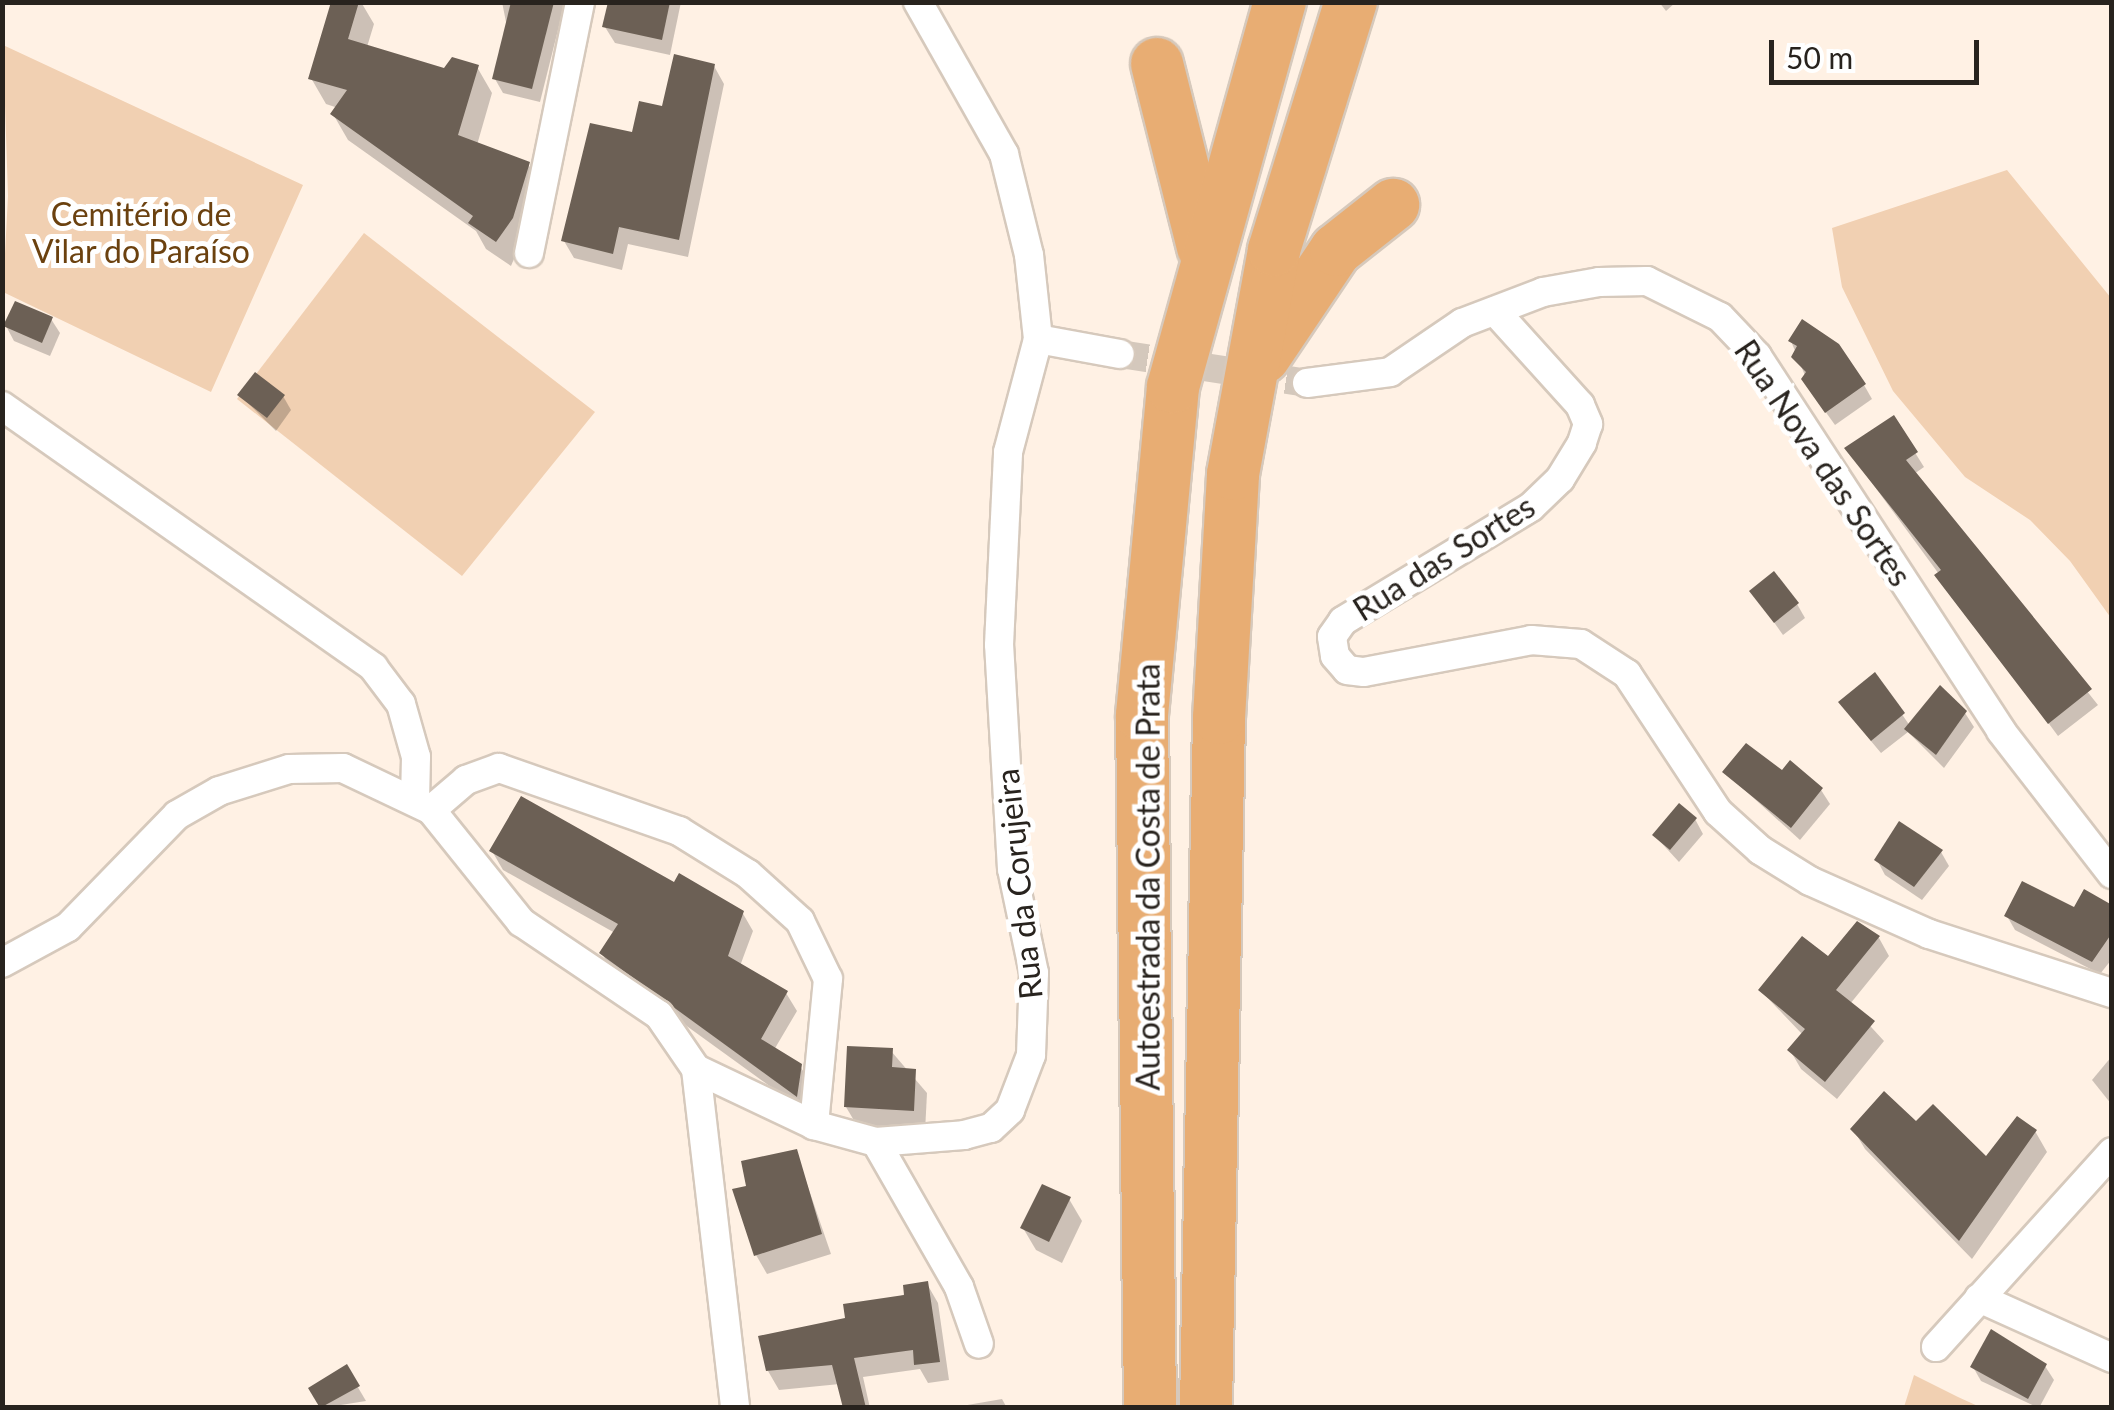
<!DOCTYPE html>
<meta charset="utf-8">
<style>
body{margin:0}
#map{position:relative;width:2114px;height:1410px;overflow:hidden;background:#fff1e4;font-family:Lato,sans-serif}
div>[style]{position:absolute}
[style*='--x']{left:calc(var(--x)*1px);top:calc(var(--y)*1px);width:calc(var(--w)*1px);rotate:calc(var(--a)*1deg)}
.green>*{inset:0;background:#f1d0b2}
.shadow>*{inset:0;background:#0003}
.building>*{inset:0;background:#6c6055}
.minor-tunnel>*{height:28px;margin-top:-14px;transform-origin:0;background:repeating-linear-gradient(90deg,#d4c8bc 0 28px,transparent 0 42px)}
.roads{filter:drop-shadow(2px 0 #d6c9bc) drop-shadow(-2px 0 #d6c9bc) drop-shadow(0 2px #d6c9bc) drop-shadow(0 -2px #d6c9bc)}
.minor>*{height:28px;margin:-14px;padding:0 14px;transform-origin:14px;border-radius:14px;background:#fff}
.motorway>*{height:52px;margin:-26px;padding:0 26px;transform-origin:26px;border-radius:26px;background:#e8ad73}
span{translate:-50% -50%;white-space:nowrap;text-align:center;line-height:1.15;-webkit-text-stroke:10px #fff;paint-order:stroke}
.park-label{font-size:32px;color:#6b410f}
.street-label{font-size:32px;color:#28231e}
.frame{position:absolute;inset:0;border:5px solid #28231e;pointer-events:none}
.scale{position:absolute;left:1769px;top:40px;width:210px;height:45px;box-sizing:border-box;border:5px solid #28231e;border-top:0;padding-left:12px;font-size:30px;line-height:35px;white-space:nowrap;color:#28231e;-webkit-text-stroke:8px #fff;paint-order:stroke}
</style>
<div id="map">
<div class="green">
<i style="clip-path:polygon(3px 45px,303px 185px,211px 392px,3px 292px,8px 196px)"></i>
<i style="clip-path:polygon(2007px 170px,2111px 298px,2111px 618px,2070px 561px,2030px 520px,1965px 477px,1893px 391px,1842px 287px,1832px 228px)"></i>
<i style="clip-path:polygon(364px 233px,595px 412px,462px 576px,237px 399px)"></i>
<i style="clip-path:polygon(1914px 1375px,1958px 1397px,1980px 1407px,1904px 1407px)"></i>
</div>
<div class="shadow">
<i style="clip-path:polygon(334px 2px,361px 2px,374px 24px,367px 47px,445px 71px,477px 67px,492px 93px,477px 145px,528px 164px,543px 190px,511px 266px,486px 249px,476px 231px,348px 140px,333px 114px,338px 108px,326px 104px,311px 78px)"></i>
<i style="clip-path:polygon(502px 2px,565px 2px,540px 102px,503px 93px,495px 79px,507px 27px)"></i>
<i style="clip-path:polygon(610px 2px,681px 2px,670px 55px,615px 43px,605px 27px)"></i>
<i style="clip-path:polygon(1659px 2px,1676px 2px,1666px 11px)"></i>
<i style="clip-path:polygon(714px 66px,724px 84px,688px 257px,628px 244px,622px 270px,574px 258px,564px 241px,634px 135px)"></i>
<i style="clip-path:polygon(51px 319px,60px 333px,50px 356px,14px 341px,6px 326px)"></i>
<i style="clip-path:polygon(1791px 341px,1864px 385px,1872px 399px,1835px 425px,1812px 393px)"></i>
<i style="clip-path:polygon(240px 395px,283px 396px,291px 410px,276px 431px)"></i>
<i style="clip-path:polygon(1894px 419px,1924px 467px,1914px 474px,2098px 705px,2058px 736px,1847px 449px)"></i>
<i style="clip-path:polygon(1752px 591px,1797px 604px,1805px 618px,1783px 635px)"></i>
<i style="clip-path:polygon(1875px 675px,1910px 726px,1965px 713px,1974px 727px,1944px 768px,1908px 732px,1881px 753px,1850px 716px,1842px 702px)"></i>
<i style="clip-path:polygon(1726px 773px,1782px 773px,1821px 790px,1830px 804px,1800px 840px)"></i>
<i style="clip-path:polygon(1695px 819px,1703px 834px,1679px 862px,1655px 836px)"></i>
<i style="clip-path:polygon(492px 851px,675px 885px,742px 912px,753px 931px,740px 966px,786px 993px,797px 1011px,774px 1050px,800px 1066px,811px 1084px,807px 1113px,612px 972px,602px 953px,615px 933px,503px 870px)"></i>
<i style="clip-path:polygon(1941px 852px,1949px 866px,1922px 900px,1885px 875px,1877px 860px)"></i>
<i style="clip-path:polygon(2112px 908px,2112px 959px,2100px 974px,2015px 930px,2007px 916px)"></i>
<i style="clip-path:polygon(1858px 924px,1879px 938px,1889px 956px,1850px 1004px,1884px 1041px,1837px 1099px,1801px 1069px,1790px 1050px,1803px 1035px,1761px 991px,1828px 960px)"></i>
<i style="clip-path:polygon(891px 1051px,927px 1093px,925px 1132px,859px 1129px,846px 1107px)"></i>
<i style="clip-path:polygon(2112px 1056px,2112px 1105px,2092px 1080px)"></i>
<i style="clip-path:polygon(1916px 1124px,1986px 1159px,2035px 1131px,2047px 1152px,1972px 1259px,1865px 1149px,1853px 1129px)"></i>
<i style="clip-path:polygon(796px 1152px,831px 1254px,767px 1274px,756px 1255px,749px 1188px)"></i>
<i style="clip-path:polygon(1069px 1199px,1082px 1221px,1062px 1263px,1036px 1250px,1023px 1228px)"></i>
<i style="clip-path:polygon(927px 1284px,938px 1303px,949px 1380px,928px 1383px,920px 1369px,863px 1377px,870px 1408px,845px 1408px,840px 1384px,779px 1390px,768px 1371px,848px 1320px)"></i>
<i style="clip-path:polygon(2045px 1366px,2054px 1380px,2039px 1408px,1981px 1381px,1973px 1367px)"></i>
<i style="clip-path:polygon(346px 1367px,366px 1401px,322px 1408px,311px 1388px)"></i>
<i style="clip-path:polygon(1002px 1399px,1007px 1408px,950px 1408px)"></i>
</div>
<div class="building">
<i style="clip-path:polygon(331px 2px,359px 2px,348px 39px,444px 68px,452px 57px,479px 65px,458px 135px,530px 162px,513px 218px,496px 242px,468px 223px,473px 216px,330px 114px,347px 90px,308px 79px)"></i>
<i style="clip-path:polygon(511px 2px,554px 2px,532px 89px,492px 79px)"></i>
<i style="clip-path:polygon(608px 2px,670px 2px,662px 40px,602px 27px)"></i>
<i style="clip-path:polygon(674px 54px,715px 64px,679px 240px,619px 227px,613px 254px,561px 241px,590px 123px,632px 132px,639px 101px,662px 106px)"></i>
<i style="clip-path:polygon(15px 301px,53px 317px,42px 343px,3px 326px)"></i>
<i style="clip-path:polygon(1802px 319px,1839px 344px,1866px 384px,1825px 413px,1801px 379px,1806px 372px,1791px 357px,1797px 346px,1788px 341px)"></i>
<i style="clip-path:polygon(255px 372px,285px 395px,267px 418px,237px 395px)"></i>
<i style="clip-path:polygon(1894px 415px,1918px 452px,1906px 460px,2092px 689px,2048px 724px,1934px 575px,1941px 570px,1844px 448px)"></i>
<i style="clip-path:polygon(1774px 571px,1799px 603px,1774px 623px,1749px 591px)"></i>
<i style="clip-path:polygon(1875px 672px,1905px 713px,1871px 741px,1838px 702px)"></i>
<i style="clip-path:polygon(1940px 685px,1967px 711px,1936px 755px,1904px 729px)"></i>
<i style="clip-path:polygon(1746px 743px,1782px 770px,1790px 760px,1823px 788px,1791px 828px,1722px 772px)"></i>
<i style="clip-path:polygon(521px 796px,674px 882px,679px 873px,744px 911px,728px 956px,788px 991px,761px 1039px,802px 1064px,797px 1097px,599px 953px,618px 924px,489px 851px)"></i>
<i style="clip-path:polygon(1679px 803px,1697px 818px,1670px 850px,1652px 835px)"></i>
<i style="clip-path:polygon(1899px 821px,1943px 850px,1914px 887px,1874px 860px)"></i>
<i style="clip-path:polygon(2022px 881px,2074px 907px,2084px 889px,2112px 905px,2112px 933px,2092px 962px,2004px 916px)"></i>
<i style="clip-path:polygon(1857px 921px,1880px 936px,1836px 990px,1875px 1021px,1825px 1082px,1787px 1050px,1805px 1029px,1758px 990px,1802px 936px,1828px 956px)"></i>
<i style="clip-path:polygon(847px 1046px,893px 1048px,892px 1067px,916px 1069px,914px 1111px,844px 1107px)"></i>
<i style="clip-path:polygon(1884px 1091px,1916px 1121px,1933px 1104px,1986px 1156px,2017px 1116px,2037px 1130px,1959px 1241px,1850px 1129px)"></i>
<i style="clip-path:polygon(797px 1149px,822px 1234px,754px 1256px,732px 1189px,746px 1186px,741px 1161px)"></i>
<i style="clip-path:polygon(1042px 1184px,1071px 1197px,1049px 1242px,1020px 1228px)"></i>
<i style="clip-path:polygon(928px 1281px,940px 1362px,914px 1365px,913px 1350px,854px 1358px,866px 1408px,843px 1408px,832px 1365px,766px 1371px,758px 1336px,845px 1318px,843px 1304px,904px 1295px,903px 1285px)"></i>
<i style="clip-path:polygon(1991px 1329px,2047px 1364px,2028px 1399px,1970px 1367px)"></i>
<i style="clip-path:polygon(347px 1364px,360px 1386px,320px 1408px,308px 1388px)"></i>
</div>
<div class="minor-tunnel">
<i style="--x:1120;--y:354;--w:189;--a:8.8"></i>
</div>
<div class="roads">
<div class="minor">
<i style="--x:529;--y:253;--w:256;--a:-78.5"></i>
<i style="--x:1495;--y:311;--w:127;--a:47.9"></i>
<i style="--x:1580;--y:405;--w:21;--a:67"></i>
<i style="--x:1588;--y:424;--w:20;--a:108"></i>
<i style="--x:1582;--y:443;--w:42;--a:121.4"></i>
<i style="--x:1560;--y:479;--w:40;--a:136"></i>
<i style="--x:1531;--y:507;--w:220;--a:148.8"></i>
<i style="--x:1343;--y:621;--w:19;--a:125"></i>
<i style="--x:1332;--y:637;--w:19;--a:81"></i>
<i style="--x:1335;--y:656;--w:18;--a:49"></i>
<i style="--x:1347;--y:670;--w:17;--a:7"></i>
<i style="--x:1364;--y:672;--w:170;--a:-10.8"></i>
<i style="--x:1531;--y:640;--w:50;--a:4.6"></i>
<i style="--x:1581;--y:644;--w:55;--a:33.1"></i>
<i style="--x:1627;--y:674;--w:165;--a:56.6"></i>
<i style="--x:1718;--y:812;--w:57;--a:42.1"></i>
<i style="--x:1760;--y:850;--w:59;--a:31.8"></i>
<i style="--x:1810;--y:881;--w:130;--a:24"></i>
<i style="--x:1929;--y:934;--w:192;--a:17.9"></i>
<i style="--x:1038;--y:339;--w:83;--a:10.4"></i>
<i style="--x:1307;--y:383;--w:84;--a:-7.5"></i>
<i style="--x:1390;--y:372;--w:87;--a:-34.2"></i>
<i style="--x:1462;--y:323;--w:87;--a:-20.9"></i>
<i style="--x:1543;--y:292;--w:57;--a:-10.1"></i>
<i style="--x:1599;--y:282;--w:48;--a:-1.2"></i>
<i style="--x:1647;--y:281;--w:81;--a:26.3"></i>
<i style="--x:1720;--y:317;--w:54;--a:46.5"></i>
<i style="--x:1757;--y:356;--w:447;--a:56.9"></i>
<i style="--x:2001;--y:731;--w:181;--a:52.2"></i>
<i style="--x:2;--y:406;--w:454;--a:35.1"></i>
<i style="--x:373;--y:667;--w:46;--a:52.9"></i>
<i style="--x:401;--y:704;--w:55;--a:74.2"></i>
<i style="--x:416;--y:757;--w:43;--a:91.3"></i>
<i style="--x:431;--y:810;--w:46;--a:-40.6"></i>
<i style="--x:466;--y:780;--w:35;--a:-20"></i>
<i style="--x:499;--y:768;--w:191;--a:19.3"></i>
<i style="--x:679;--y:831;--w:81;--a:31.9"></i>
<i style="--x:748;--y:874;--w:70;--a:42.1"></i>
<i style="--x:800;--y:921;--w:64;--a:64.2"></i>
<i style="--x:828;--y:979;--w:147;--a:95.5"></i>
<i style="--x:2;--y:963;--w:75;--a:-28.6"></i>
<i style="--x:68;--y:927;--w:156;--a:-45.8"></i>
<i style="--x:177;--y:815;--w:48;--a:-29.7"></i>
<i style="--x:219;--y:791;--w:73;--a:-17.4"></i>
<i style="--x:289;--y:769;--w:54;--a:-1.1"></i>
<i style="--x:343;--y:768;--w:98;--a:25.5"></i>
<i style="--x:431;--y:810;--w:144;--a:51.2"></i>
<i style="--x:521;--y:922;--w:166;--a:34"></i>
<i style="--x:659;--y:1015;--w:65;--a:55.6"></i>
<i style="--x:696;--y:1069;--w:131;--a:25.4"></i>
<i style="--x:814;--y:1125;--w:64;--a:15.3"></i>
<i style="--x:876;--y:1142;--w:88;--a:-4.5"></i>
<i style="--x:964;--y:1135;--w:28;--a:-15"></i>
<i style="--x:991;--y:1128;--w:26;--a:-43"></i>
<i style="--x:1010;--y:1110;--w:59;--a:-69.1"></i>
<i style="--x:1031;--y:1055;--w:82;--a:-87.9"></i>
<i style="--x:1034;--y:973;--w:106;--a:-101.9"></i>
<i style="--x:1012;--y:869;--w:224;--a:-93.3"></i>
<i style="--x:999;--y:645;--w:193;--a:-87.3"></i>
<i style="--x:1008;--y:452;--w:117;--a:-75.1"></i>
<i style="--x:1038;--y:339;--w:84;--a:-96.1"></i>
<i style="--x:1029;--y:255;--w:104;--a:-103.9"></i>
<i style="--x:1004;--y:154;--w:175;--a:-119.5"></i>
<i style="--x:696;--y:1069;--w:341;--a:83.4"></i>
<i style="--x:876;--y:1142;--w:167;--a:60.2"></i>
<i style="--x:959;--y:1287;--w:60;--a:70.7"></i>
<i style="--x:1979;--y:1298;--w:146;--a:24.3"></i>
<i style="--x:1936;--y:1347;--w:263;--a:-47.9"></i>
</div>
<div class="motorway">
<i style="--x:1157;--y:64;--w:189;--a:75.9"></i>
<i style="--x:1264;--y:357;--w:129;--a:-56.1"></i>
<i style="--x:1336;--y:250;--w:73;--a:-38.3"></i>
<i style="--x:1150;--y:1408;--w:693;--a:-90.66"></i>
<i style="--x:1142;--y:715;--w:329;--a:-84.6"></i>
<i style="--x:1173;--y:387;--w:400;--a:-74.5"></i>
<i style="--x:1206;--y:1408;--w:690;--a:-88.92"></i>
<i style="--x:1219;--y:718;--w:244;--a:-86.7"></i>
<i style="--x:1233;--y:474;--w:228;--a:-79.6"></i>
<i style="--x:1274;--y:250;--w:260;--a:-72.8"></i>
</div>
</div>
<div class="park-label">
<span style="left:141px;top:233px">Cemitério de<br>Vilar do Paraíso</span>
</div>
<div class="street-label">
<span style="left:1823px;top:463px;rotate:56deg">Rua Nova das Sortes</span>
<span style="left:1444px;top:558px;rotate:-32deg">Rua das Sortes</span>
<span style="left:1148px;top:877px;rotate:-90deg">Autoestrada da Costa de Prata</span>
<span style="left:1019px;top:884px;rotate:-96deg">Rua da Corujeira</span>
</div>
<div class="frame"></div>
<div class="scale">50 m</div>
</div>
